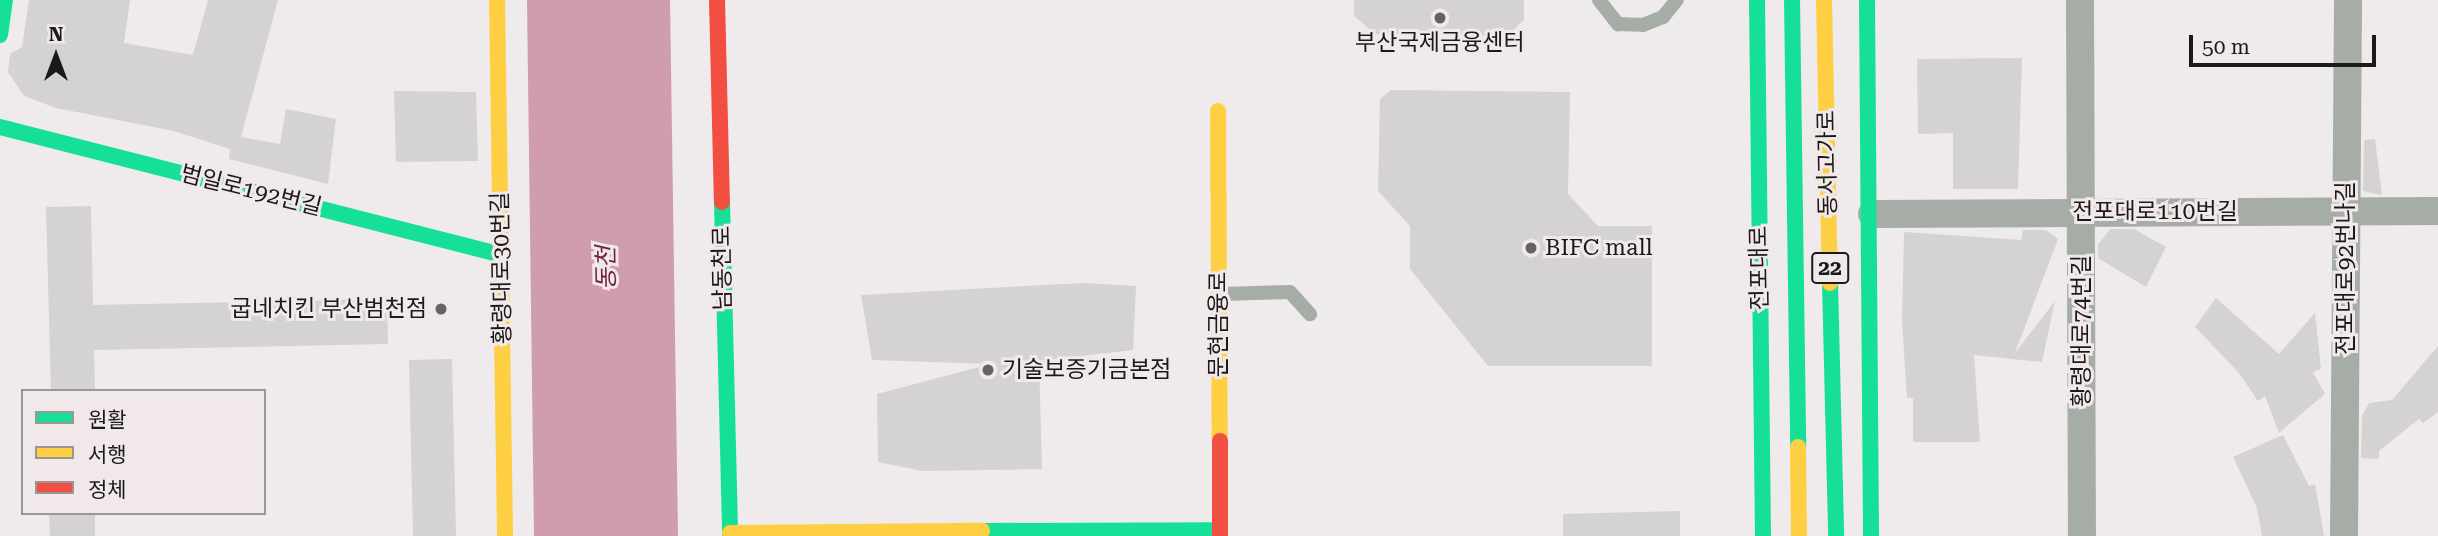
<!DOCTYPE html>
<meta charset="utf-8">
<style>
body{margin:0}
#map{position:relative;width:2438px;height:536px;overflow:hidden;background:#efeaeb;font-family:"Roboto Serif","Noto Sans KR",serif}
div>[style]{position:absolute}
[style*='--x']{left:calc(var(--x)*1px);top:calc(var(--y)*1px);width:calc(var(--w)*1px);rotate:calc(var(--a)*1deg)}
.water>*{inset:0;background:#cf9dab}
.building>*{inset:0;background:#d5d2d2}
.lane>*{height:14px;margin:-7px;padding:0 7px;transform-origin:7px;border-radius:7px;background:#a5ada6}
.street>*{height:28px;margin:-14px;padding:0 14px;transform-origin:14px;border-radius:14px;background:#a5ada6}
.fast>*{height:16px;margin:-8px;padding:0 8px;transform-origin:8px;border-radius:8px;background:#16e098}
.slow>*{height:16px;margin:-8px;padding:0 8px;transform-origin:8px;border-radius:8px;background:#ffcf43}
.jam>*{height:16px;margin:-8px;padding:0 8px;transform-origin:8px;border-radius:8px;background:#f24e42}
.dots>*{width:19px;height:19px;translate:-50% -50%;box-sizing:border-box;border:4px solid #f1e8ea;border-radius:50%}
span{translate:-50% -50%;white-space:nowrap;text-align:center;line-height:1.15;-webkit-text-stroke:6px #f1e8ea;paint-order:stroke}
.shield-label span{padding:2px 5px;background:#f1e8ea;border:2px solid;border-radius:5px;-webkit-text-stroke-width:0}
.shield-label{font-size:21px;color:#1c1919;font-weight:700}
.poi-label{font-size:23px;color:#1c1919}
.left{translate:0 -50%;text-align:left}
.right{translate:-100% -50%;text-align:right}
.street-label{font-size:23px;color:#1c1919}
.water-label{font-size:24px;color:#731f3e;font-style:italic}
.legend{position:absolute;left:21px;top:389px;width:245px;height:126px;box-sizing:border-box;background:#f1e8ea;border:2px solid #9c9596;margin:0;padding:9px 12px;list-style:none;font-size:21px;color:#1c1919}
.legend li{display:flex;align-items:center;gap:14px;height:35px}
.legend b{width:35px;border:2px solid #9c9596}
.north{position:absolute;left:21px;top:21px;width:70px;height:70px;-webkit-text-stroke:5px #f1e8ea;paint-order:stroke;rotate:0deg;font-size:19px;font-weight:700;line-height:28px;text-align:center;color:#1c1919}
.north::after{content:'';display:block;margin:auto;width:24px;height:32px;background:#1c1919;clip-path:polygon(50% 0,100% 100%,50% 72%,0 100%)}
.scale{position:absolute;left:2189px;top:35px;width:187px;height:32px;box-sizing:border-box;border:4px solid #1c1919;border-top:0;padding-left:9px;font-size:21px;line-height:24px;white-space:nowrap;color:#1c1919;-webkit-text-stroke:5px #f1e8ea;paint-order:stroke}
</style>
<div id="map">
<div class="water">
<i style="clip-path:polygon(527px 0,670px 0,678px 536px,534px 536px)"></i>
</div>
<div class="building">
<i style="clip-path:polygon(29px 0,130px 0,124px 43px,193px 55px,208px 0,278px 0,241px 137px,280px 144px,286px 109px,336px 119px,328px 184px,229px 159px,230px 149px,174px 131px,56px 108px,24px 96px,8px 72px,10px 54px,22px 47px)"></i>
<i style="clip-path:polygon(1354px 0,1524px 0,1524px 20px,1507px 36px,1375px 34px,1354px 16px)"></i>
<i style="clip-path:polygon(2022px 58px,2018px 189px,1953px 189px,1953px 133px,1918px 134px,1917px 59px)"></i>
<i style="clip-path:polygon(1391px 90px,1570px 92px,1568px 194px,1598px 226px,1652px 226px,1652px 366px,1488px 366px,1410px 269px,1410px 226px,1378px 191px,1380px 99px)"></i>
<i style="clip-path:polygon(394px 91px,476px 92px,478px 161px,396px 162px)"></i>
<i style="clip-path:polygon(2375px 139px,2382px 195px,2363px 191px,2364px 140px)"></i>
<i style="clip-path:polygon(91px 206px,93px 305px,387px 299px,388px 344px,94px 350px,95px 391px,51px 391px,46px 207px)"></i>
<i style="clip-path:polygon(2110px 229px,2134px 229px,2166px 247px,2146px 287px,2098px 258px,2098px 245px)"></i>
<i style="clip-path:polygon(2023px 230px,2046px 230px,2058px 239px,2015px 353px,2055px 301px,2042px 362px,1974px 355px,1980px 442px,1913px 442px,1913px 398px,1907px 398px,1902px 321px,1904px 232px,2021px 240px)"></i>
<i style="clip-path:polygon(1083px 283px,1136px 286px,1133px 350px,1039px 361px,1042px 469px,923px 471px,878px 462px,877px 394px,991px 364px,872px 360px,861px 295px)"></i>
<i style="clip-path:polygon(2216px 298px,2279px 354px,2315px 313px,2321px 369px,2313px 372px,2325px 394px,2279px 433px,2265px 396px,2258px 401px,2239px 373px,2195px 327px)"></i>
<i style="clip-path:polygon(2438px 346px,2438px 412px,2423px 423px,2419px 419px,2379px 451px,2379px 459px,2361px 458px,2362px 416px,2369px 403px,2392px 400px)"></i>
<i style="clip-path:polygon(452px 359px,456px 536px,413px 536px,409px 360px)"></i>
<i style="clip-path:polygon(2283px 435px,2309px 486px,2315px 484px,2324px 536px,2262px 536px,2257px 508px,2233px 457px)"></i>
<i style="clip-path:polygon(1680px 511px,1680px 536px,1563px 536px,1563px 514px)"></i>
<i style="clip-path:polygon(49px 513px,95px 513px,95px 536px,50px 536px)"></i>
</div>
<div class="lane">
<i style="--x:1599;--y:0;--w:31;--a:52"></i>
<i style="--x:1618;--y:24;--w:25;--a:2"></i>
<i style="--x:1643;--y:25;--w:22;--a:-22"></i>
<i style="--x:1663;--y:17;--w:22;--a:-51"></i>
<i style="--x:1220;--y:294;--w:70;--a:-1.6"></i>
<i style="--x:1290;--y:292;--w:30;--a:48"></i>
</div>
<div class="street">
<i style="--x:2080;--y:0;--w:536;--a:89.79"></i>
<i style="--x:1872;--y:214;--w:566;--a:-0.3"></i>
<i style="--x:2344;--y:536;--w:536;--a:-89.57"></i>
</div>
<div class="fast">
<i style="--x:1757;--y:0;--w:536;--a:89.36"></i>
<i style="--x:1792;--y:0;--w:447;--a:89.2"></i>
<i style="--x:1867;--y:0;--w:536;--a:89.57"></i>
<i style="--x:0;--y:35;--w:35;--a:-82"></i>
<i style="--x:0;--y:127;--w:518;--a:14.3"></i>
<i style="--x:722;--y:202;--w:334;--a:88.6"></i>
<i style="--x:1830;--y:283;--w:253;--a:88.6"></i>
<i style="--x:982;--y:531;--w:238;--a:-0.2"></i>
</div>
<div class="slow">
<i style="--x:497;--y:0;--w:536;--a:89.14"></i>
<i style="--x:1824;--y:0;--w:283;--a:88.8"></i>
<i style="--x:1218;--y:111;--w:330;--a:89.7"></i>
<i style="--x:1798;--y:447;--w:89;--a:89.4"></i>
<i style="--x:730;--y:533;--w:252;--a:-0.5"></i>
</div>
<div class="jam">
<i style="--x:717;--y:0;--w:202;--a:88.6"></i>
<i style="--x:1220;--y:441;--w:95;--a:90"></i>
</div>
<div class="dots">
<i style="left:1440px;top:18px;background:#666262"></i>
<i style="left:1531px;top:248px;background:#666262"></i>
<i style="left:441px;top:309px;background:#666262"></i>
<i style="left:988px;top:370px;background:#666262"></i>
</div>
<div class="shield-label">
<span style="left:1830px;top:268px">22</span>
</div>
<div class="poi-label">
<span style="left:1440px;top:43px">부산국제금융센터</span>
<span class="left" style="left:1545px;top:248px">BIFC mall</span>
<span class="right" style="left:427px;top:309px">굽네치킨 부산범천점</span>
<span class="left" style="left:1002px;top:370px">기술보증기금본점</span>
</div>
<div class="street-label">
<span style="left:1828px;top:163px;rotate:-91deg">동서고가로</span>
<span style="left:251px;top:191px;rotate:14deg">범일로192번길</span>
<span style="left:2155px;top:212px">전포대로110번길</span>
<span style="left:502px;top:268px;rotate:-91deg">황령대로30번길</span>
<span style="left:723px;top:268px;rotate:-91deg">남동천로</span>
<span style="left:1760px;top:268px;rotate:-91deg">전포대로</span>
<span style="left:2346px;top:268px;rotate:-90deg">전포대로92번나길</span>
<span style="left:1219px;top:324px;rotate:-90deg">문현금융로</span>
<span style="left:2082px;top:331px;rotate:-90deg">황령대로74번길</span>
</div>
<div class="water-label">
<span style="left:607px;top:268px;rotate:-91deg">동천</span>
</div>
<ul class="legend">
<li><b style="height:9px;background:#16e098"></b>원활</li>
<li><b style="height:9px;background:#ffcf43"></b>서행</li>
<li><b style="height:9px;background:#f24e42"></b>정체</li>
</ul>
<div class="north">N</div>
<div class="scale">50 m</div>
</div>
